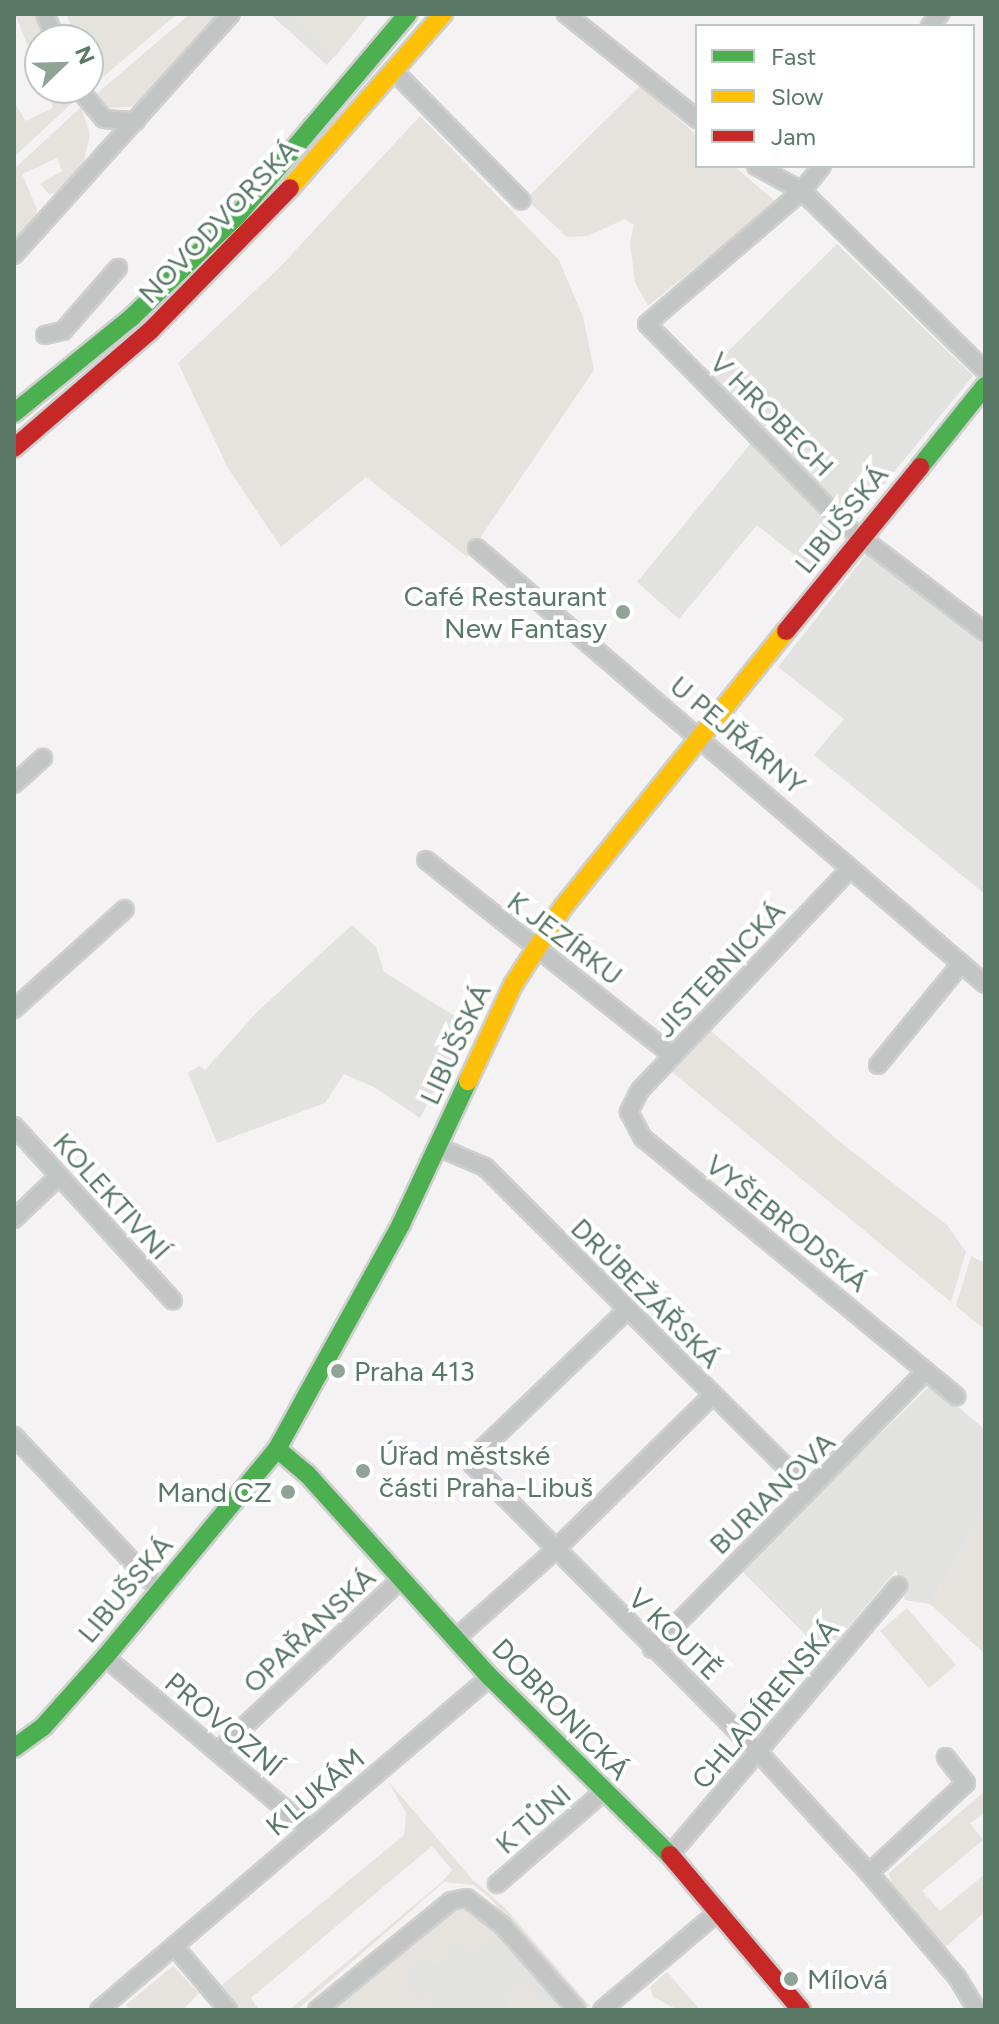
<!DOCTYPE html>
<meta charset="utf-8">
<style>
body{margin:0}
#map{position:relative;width:999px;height:2024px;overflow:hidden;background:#f4f2f2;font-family:Figtree,sans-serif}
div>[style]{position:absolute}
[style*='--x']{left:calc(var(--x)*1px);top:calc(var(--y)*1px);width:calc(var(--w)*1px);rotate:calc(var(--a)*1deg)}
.built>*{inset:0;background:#e2e2e0}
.green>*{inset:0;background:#e6e3df}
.roads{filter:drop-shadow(2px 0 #cecfce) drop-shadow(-2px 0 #cecfce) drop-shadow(0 2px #cecfce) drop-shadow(0 -2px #cecfce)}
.street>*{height:16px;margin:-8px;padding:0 8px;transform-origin:8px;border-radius:8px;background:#c2c5c3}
.fast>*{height:18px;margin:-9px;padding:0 9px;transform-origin:9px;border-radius:9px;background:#4caf50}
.slow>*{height:18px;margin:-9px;padding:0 9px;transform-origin:9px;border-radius:9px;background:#ffc107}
.jam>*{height:18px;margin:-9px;padding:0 9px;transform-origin:9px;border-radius:9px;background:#c62828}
.dots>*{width:22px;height:22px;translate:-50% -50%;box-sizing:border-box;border:4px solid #fff;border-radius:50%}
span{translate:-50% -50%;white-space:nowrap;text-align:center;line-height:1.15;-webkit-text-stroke:8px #fff;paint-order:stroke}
.street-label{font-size:28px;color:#597966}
.poi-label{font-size:28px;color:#597966}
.right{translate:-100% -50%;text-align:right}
.left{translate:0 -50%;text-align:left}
.frame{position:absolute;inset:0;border:16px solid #597966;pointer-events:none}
.legend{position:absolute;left:695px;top:24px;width:280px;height:144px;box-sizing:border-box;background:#fff;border:2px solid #bdc9c2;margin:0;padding:10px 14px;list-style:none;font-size:24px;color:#597966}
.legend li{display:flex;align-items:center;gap:16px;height:40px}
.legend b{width:40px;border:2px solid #bdc9c2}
.north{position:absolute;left:24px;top:24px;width:80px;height:80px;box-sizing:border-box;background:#fff;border:2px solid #bdc9c2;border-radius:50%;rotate:67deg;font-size:22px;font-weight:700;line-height:32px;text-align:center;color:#597966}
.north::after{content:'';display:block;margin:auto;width:28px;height:36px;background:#8fa397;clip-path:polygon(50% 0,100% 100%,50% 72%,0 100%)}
</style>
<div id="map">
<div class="built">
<i style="clip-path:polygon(270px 14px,369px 14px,327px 65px)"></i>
<i style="clip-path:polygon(837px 244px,973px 376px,813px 570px,757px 525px,679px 619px,637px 582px,761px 431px,705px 374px)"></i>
<i style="clip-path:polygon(869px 551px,985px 643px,985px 894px,814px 755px,844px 719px,778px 667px)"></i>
<i style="clip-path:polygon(352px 925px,376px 947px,384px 972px,469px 1025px,420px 1118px,374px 1087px,344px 1074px,325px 1103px,217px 1143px,188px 1073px,199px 1066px,205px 1070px,257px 1012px)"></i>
<i style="clip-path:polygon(932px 1384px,985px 1430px,985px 1509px,930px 1604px,905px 1600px,896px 1570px,825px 1655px,740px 1569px)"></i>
<i style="clip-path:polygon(481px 1916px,570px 2010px,350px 2010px)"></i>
</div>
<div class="green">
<i style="clip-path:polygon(15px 14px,34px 14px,45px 40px,40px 40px,40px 77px)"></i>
<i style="clip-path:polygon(66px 14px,177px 14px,89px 89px,96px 81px,88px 64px,88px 40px,77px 40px)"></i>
<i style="clip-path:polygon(190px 14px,217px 14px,137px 106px,109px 108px,93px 97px)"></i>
<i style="clip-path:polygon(305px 14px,369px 14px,335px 57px,294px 19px)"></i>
<i style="clip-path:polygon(640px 86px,697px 135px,697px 166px,734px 166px,776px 202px,648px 306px,635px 282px,630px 242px,634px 225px,625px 219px,588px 236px,567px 237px,526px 199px)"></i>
<i style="clip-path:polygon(47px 88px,67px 88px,72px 103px,14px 157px,14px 102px,26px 121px,53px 108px)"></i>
<i style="clip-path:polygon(81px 107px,90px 135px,84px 161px,59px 192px,49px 194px,40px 184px,62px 171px,57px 158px,22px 174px,37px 209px,36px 219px,14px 238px,14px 169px)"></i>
<i style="clip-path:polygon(420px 116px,559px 260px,583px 317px,594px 370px,467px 557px,366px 477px,281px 547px,228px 468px,178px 363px,280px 267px)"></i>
<i style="clip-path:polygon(711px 1031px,845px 1146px,947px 1225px,966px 1252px,951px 1302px,672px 1072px)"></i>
<i style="clip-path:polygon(971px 1256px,985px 1263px,985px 1330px,956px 1306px)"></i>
<i style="clip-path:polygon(985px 1509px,985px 1654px,930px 1604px)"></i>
<i style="clip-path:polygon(907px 1608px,956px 1665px,929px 1688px,880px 1631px)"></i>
<i style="clip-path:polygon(388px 1781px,472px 1879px,505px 1908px,590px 2006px,585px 2007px,488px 1896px,473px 1885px,444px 1882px,297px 2010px,289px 2010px,443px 1881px,452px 1870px,432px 1846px,251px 1998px,259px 2010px,241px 2010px,221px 1986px,404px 1835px,406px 1813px)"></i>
<i style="clip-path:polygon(985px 1791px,985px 1813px,970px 1823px,983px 1840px,922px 1891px,940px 1911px,985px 1874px,985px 1912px,942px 1950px,908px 1910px,911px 1906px,891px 1884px,889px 1873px)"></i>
<i style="clip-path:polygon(468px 1907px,495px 1935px,469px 1957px,456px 1942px,436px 1967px,428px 1957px,403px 1978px,420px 1999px,428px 1992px,436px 2002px,431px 2006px,435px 2010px,330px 2010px,450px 1910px)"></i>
<i style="clip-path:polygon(173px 1966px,199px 1993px,183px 2010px,132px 2010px,126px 2005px)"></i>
<i style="clip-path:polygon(667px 1972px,700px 2010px,678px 2010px,653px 1997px,650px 1987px)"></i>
<i style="clip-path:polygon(525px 1979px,545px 2006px,557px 1996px,570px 2010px,510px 2009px,504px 1997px)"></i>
</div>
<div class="roads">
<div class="street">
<i style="--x:45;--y:14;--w:28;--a:67"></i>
<i style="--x:566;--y:14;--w:168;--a:38.7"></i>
<i style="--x:930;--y:26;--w:16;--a:-50"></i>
<i style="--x:395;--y:72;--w:180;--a:45.5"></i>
<i style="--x:78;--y:88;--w:40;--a:50"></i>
<i style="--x:104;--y:119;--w:32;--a:4"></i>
<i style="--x:756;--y:166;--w:52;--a:28.5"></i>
<i style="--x:802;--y:191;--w:257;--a:44.5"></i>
<i style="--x:822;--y:166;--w:32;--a:129"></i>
<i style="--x:802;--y:191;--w:204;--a:139.4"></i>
<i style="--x:647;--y:324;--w:284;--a:45.4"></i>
<i style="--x:846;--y:526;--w:175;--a:37.3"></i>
<i style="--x:14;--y:255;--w:324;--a:-48"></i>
<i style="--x:45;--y:335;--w:18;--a:-13"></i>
<i style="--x:63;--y:331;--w:84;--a:-48.9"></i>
<i style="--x:477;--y:548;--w:669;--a:40.64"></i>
<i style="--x:14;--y:784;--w:39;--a:-42"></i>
<i style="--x:426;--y:860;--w:315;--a:38.4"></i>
<i style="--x:849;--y:870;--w:303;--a:133.5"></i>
<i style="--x:640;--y:1090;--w:25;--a:117"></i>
<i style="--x:629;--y:1112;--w:30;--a:62"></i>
<i style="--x:643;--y:1138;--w:406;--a:39.5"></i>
<i style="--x:14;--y:1009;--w:149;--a:-42"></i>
<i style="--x:878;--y:1065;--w:131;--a:-50.6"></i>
<i style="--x:14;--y:1126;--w:236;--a:47.7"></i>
<i style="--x:438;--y:1147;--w:51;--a:23.1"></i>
<i style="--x:485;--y:1167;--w:457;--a:44.9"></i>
<i style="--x:14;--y:1219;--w:61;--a:-43.7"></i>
<i style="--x:626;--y:1311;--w:202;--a:136.2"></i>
<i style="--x:480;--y:1451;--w:16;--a:117"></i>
<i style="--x:473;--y:1465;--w:407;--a:45.2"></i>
<i style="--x:760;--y:1754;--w:161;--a:47.5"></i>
<i style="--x:869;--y:1873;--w:136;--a:49.8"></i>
<i style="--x:957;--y:1977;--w:39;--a:59"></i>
<i style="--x:14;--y:1436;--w:213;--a:46.7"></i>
<i style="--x:455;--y:1639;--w:132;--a:-41.6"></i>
<i style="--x:554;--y:1551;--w:221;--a:-44.5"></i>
<i style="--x:652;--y:1649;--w:390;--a:-45.4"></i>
<i style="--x:105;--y:1657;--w:268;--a:40.2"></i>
<i style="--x:218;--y:1751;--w:251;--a:-43.2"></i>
<i style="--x:670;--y:1855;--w:353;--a:-49.7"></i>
<i style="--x:869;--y:1873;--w:132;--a:-42.9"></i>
<i style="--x:966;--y:1783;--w:33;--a:-128"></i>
<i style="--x:497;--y:1884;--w:139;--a:-40.9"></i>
<i style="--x:174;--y:1946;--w:84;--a:49.8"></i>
<i style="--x:99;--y:2010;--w:514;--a:-40.42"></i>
<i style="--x:317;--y:2010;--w:173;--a:-39.1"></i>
<i style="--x:451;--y:1901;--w:16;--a:-11"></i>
<i style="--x:467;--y:1898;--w:44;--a:37.6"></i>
<i style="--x:502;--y:1925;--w:113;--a:48.6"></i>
<i style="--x:602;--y:2010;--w:153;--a:-40.2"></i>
</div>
<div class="fast">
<i style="--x:14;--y:413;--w:152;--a:-39.1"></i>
<i style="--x:132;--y:317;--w:146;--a:-43.9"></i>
<i style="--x:237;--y:216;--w:265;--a:-49.8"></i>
<i style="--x:920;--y:467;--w:104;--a:-51.3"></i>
<i style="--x:277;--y:1449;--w:39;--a:40"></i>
<i style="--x:307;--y:1474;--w:273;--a:48"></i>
<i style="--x:490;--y:1677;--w:253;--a:44.7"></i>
<i style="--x:14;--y:1748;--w:36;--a:-36"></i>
<i style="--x:43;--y:1727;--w:94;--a:-48.5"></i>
<i style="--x:105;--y:1657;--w:270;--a:-50.4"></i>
<i style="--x:277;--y:1449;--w:257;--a:-61.1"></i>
<i style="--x:401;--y:1224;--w:158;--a:-64.9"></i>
</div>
<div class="slow">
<i style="--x:290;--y:188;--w:232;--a:-48.7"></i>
<i style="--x:468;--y:1081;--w:106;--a:-64.9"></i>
<i style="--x:513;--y:985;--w:94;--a:-57.2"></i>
<i style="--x:564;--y:906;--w:353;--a:-51.1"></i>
</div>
<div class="jam">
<i style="--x:14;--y:448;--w:179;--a:-40.7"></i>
<i style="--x:150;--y:331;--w:200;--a:-45.6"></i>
<i style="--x:786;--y:631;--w:212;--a:-50.7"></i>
<i style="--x:670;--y:1855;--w:203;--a:49.8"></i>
</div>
</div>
<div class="dots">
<i style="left:623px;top:612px;background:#8fa397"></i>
<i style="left:338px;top:1371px;background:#8fa397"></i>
<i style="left:363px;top:1471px;background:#8fa397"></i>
<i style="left:288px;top:1492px;background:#8fa397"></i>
<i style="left:791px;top:1979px;background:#8fa397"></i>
</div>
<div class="street-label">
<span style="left:218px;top:221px;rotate:-46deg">NOVODVORSKÁ</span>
<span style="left:772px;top:414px;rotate:45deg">V HROBECH</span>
<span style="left:841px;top:519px;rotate:-51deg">LIBUŠSKÁ</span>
<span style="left:738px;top:735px;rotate:40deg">U PEJŘÁRNY</span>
<span style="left:565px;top:938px;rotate:37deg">K JEZÍRKU</span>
<span style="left:720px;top:969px;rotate:-47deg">JISTEBNICKÁ</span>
<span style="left:455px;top:1044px;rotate:-65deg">LIBUŠSKÁ</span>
<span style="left:112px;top:1196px;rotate:48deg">KOLEKTIVNÍ</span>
<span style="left:787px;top:1223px;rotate:39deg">VYŠEBRODSKÁ</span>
<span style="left:646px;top:1293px;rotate:45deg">DRŮBEŽÁŘSKÁ</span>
<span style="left:772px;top:1493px;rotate:-44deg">BURIANOVA</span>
<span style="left:125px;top:1589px;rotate:-50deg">LIBUŠSKÁ</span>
<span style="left:309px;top:1630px;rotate:-43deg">OPAŘANSKÁ</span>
<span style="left:675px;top:1634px;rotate:44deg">V KOUTĚ</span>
<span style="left:765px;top:1704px;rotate:-50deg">CHLADÍRENSKÁ</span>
<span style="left:561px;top:1709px;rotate:46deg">DOBRONICKÁ</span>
<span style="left:224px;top:1724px;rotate:40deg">PROVOZNÍ</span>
<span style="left:315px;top:1792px;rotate:-40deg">K LUKÁM</span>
<span style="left:533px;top:1819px;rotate:-41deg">K TŮNI</span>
</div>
<div class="poi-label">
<span class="right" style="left:607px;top:612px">Café Restaurant<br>New Fantasy</span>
<span class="left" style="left:354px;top:1371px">Praha 413</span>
<span class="left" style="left:379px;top:1471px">Úřad městské<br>části Praha-Libuš</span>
<span class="right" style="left:272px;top:1492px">Mand CZ</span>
<span class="left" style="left:807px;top:1979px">Mílová</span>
</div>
<div class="frame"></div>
<ul class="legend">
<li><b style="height:10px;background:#4caf50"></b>Fast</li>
<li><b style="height:10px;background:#ffc107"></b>Slow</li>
<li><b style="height:10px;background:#c62828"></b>Jam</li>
</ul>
<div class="north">N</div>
</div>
